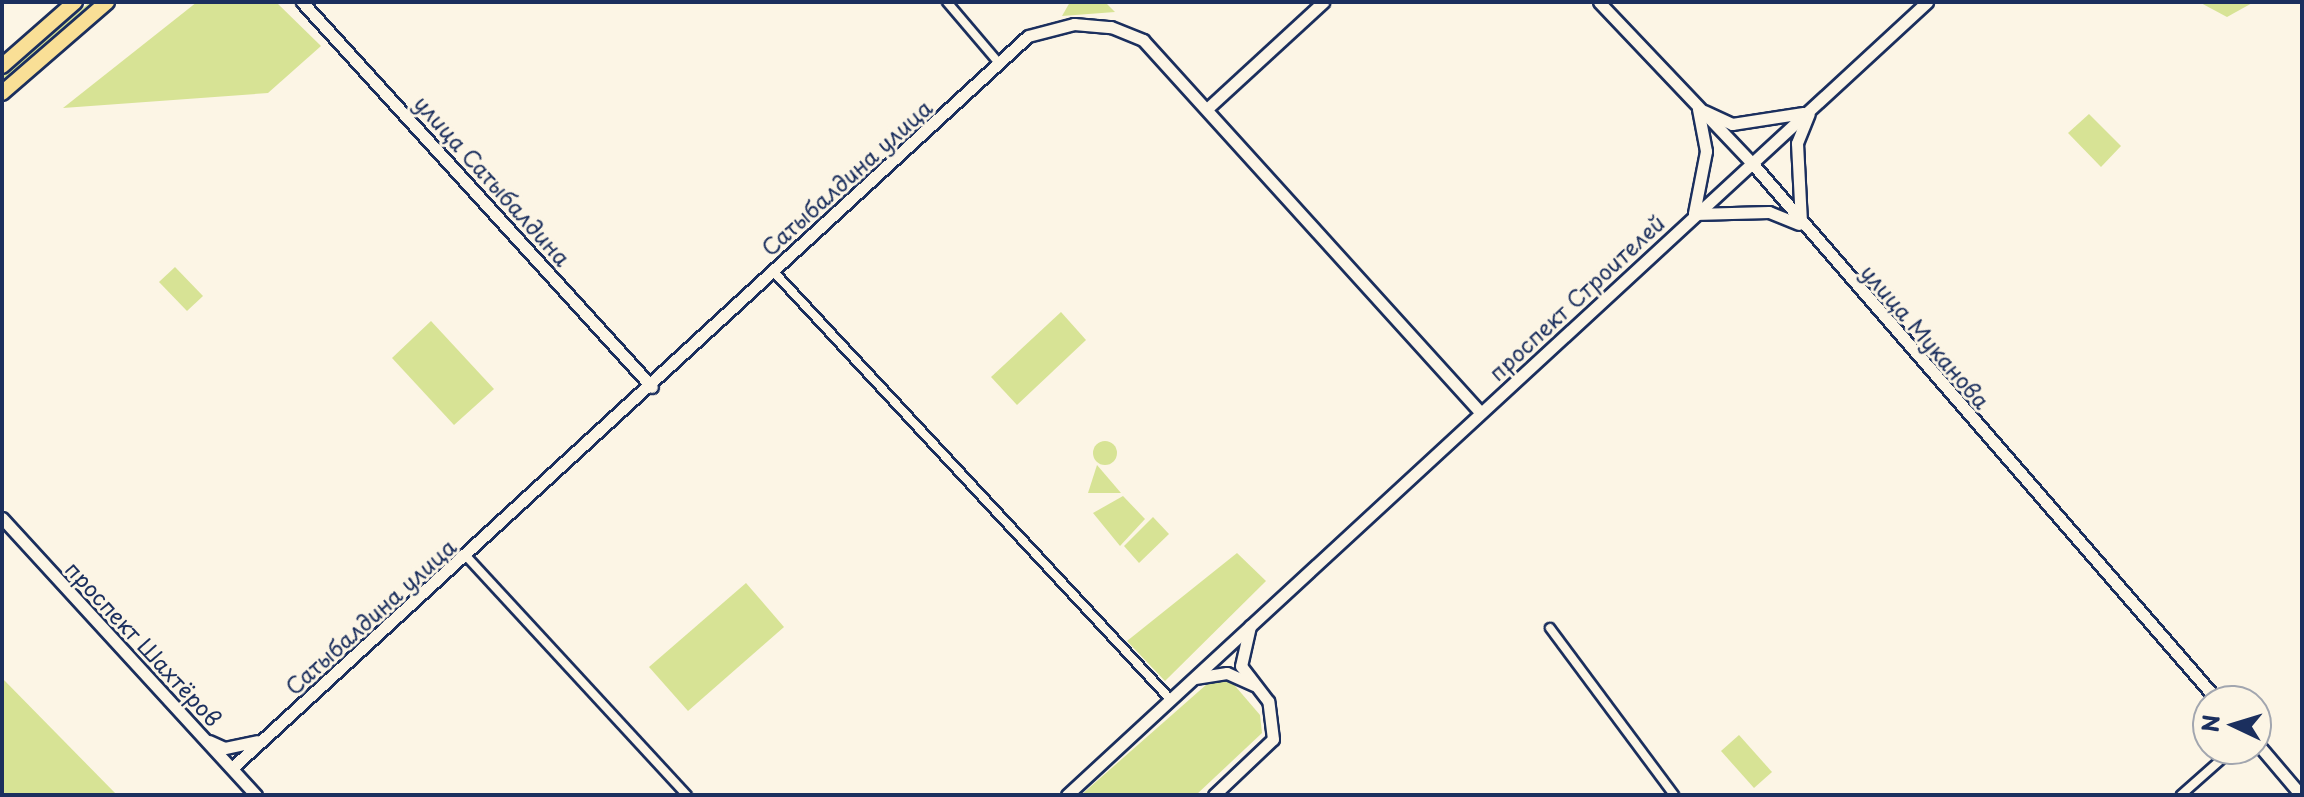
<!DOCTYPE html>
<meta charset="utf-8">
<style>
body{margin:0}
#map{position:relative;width:2304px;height:797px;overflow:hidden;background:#fcf5e5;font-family:"Playpen Sans",sans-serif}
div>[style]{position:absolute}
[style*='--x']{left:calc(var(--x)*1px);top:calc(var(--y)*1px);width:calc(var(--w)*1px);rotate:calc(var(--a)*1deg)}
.green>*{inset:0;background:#d7e395}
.round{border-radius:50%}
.roads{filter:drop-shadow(2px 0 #1b2f5e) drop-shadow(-2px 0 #1b2f5e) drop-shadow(0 2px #1b2f5e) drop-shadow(0 -2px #1b2f5e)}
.street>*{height:8px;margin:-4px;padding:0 4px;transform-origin:4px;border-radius:4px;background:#fcf5e5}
.secondary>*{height:11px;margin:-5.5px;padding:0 5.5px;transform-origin:5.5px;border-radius:5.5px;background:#fcf5e5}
.highway>*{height:14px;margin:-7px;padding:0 7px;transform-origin:7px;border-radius:7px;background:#f9df96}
span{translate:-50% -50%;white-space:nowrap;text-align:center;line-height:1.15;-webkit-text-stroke:6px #fcf5e5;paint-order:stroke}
.street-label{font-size:22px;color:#1b2f5e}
.frame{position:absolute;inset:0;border:4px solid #1b2f5e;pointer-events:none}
.north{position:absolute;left:2192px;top:685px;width:80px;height:80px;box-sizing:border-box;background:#fcf5e5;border:2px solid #a2a6af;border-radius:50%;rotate:274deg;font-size:22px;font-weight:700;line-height:32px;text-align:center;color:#1b2f5e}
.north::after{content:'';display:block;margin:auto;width:28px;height:36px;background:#1b2f5e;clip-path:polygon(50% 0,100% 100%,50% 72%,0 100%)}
</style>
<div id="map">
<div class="green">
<i style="clip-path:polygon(90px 2px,97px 2px,2px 83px,2px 77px)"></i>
<i style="clip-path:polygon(197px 2px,276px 2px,321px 46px,268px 93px,63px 108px)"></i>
<i style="clip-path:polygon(1070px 2px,1105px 2px,1115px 12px,1062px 16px)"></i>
<i style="clip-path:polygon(2199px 2px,2254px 2px,2227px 17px)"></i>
<i style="clip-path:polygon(2089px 114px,2121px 146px,2101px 167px,2068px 133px)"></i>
<i style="clip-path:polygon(175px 267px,203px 296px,187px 311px,159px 282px)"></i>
<i style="clip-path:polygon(1061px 312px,1086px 340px,1017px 405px,991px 377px)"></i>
<i style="clip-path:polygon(431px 321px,494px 389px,454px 425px,392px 358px)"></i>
<i class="round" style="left:1093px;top:441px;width:24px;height:24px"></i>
<i style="clip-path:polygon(1097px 465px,1121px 493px,1088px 493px)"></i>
<i style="clip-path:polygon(1123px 496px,1145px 519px,1120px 546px,1093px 513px)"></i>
<i style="clip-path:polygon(1153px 517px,1169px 534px,1139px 563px,1124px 546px)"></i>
<i style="clip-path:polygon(1237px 553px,1266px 581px,1165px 681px,1127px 641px)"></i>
<i style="clip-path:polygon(746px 583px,784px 627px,688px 711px,649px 667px)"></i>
<i style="clip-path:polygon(1215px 677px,1230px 680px,1260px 715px,1262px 733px,1196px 795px,1081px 795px)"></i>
<i style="clip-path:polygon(2px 678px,117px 795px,2px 795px)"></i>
<i style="clip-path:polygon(1739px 735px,1772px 772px,1754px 788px,1721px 751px)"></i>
</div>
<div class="roads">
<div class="street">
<i style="--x:947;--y:2;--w:80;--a:49.6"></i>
<i style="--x:773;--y:271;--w:585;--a:47.15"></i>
<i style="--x:467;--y:557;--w:324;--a:47.3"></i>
<i style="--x:1550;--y:628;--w:208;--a:53.4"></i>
<i style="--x:2181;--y:795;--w:69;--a:-41.5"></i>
</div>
<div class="secondary">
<i style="--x:302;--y:2;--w:520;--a:47.73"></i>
<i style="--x:1599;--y:2;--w:221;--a:46.5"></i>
<i style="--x:1751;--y:162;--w:713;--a:49.09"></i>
<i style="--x:1209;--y:107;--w:155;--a:-42.6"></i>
<i style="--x:1704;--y:111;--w:31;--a:25"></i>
<i style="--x:1732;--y:124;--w:72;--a:-8.8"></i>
<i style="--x:1694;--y:213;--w:63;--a:-79"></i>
<i style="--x:1706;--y:151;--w:43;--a:-100.8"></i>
<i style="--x:1694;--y:214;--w:75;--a:-1.5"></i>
<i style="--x:1769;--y:212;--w:32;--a:22"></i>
<i style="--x:1801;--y:222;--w:79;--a:-92.9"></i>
<i style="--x:1797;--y:143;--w:31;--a:-68"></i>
<i style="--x:2;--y:518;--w:376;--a:47.5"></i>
<i style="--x:1195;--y:678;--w:32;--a:-9"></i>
<i style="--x:1227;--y:673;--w:30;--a:24"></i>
<i style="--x:209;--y:741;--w:17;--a:24"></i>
<i style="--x:225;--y:748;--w:33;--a:-12"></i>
<i style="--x:2256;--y:742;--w:70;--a:49.7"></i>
<i style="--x:232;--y:768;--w:1081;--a:-42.6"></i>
<i style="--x:1028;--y:36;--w:48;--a:-14.6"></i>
<i style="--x:1074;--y:24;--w:37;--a:5"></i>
<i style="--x:1111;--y:27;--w:35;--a:22"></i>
<i style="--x:1143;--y:40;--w:503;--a:47.82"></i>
<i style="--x:1067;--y:795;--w:1170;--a:-42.68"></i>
<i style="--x:1214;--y:795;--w:81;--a:-43.5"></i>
<i style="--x:1273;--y:739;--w:38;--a:-97"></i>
<i style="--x:1268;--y:701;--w:44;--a:-127.6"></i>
<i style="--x:1241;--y:666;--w:41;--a:-77.3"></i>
</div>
<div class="highway">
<i style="--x:2;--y:66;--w:97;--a:-41.2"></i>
<i style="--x:2;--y:93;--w:139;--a:-40.9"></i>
</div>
</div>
<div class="street-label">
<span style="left:846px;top:177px;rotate:-42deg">Сатыбалдина улица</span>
<span style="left:493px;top:180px;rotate:48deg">улица Сатыбалдина</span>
<span style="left:1576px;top:297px;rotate:-43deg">проспект Строителей</span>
<span style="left:1926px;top:336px;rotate:49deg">улица Муканова</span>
<span style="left:370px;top:616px;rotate:-42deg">Сатыбалдина улица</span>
<span style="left:144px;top:643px;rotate:47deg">проспект Шахтёров</span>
</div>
<div class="frame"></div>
<div class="north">N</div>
</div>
